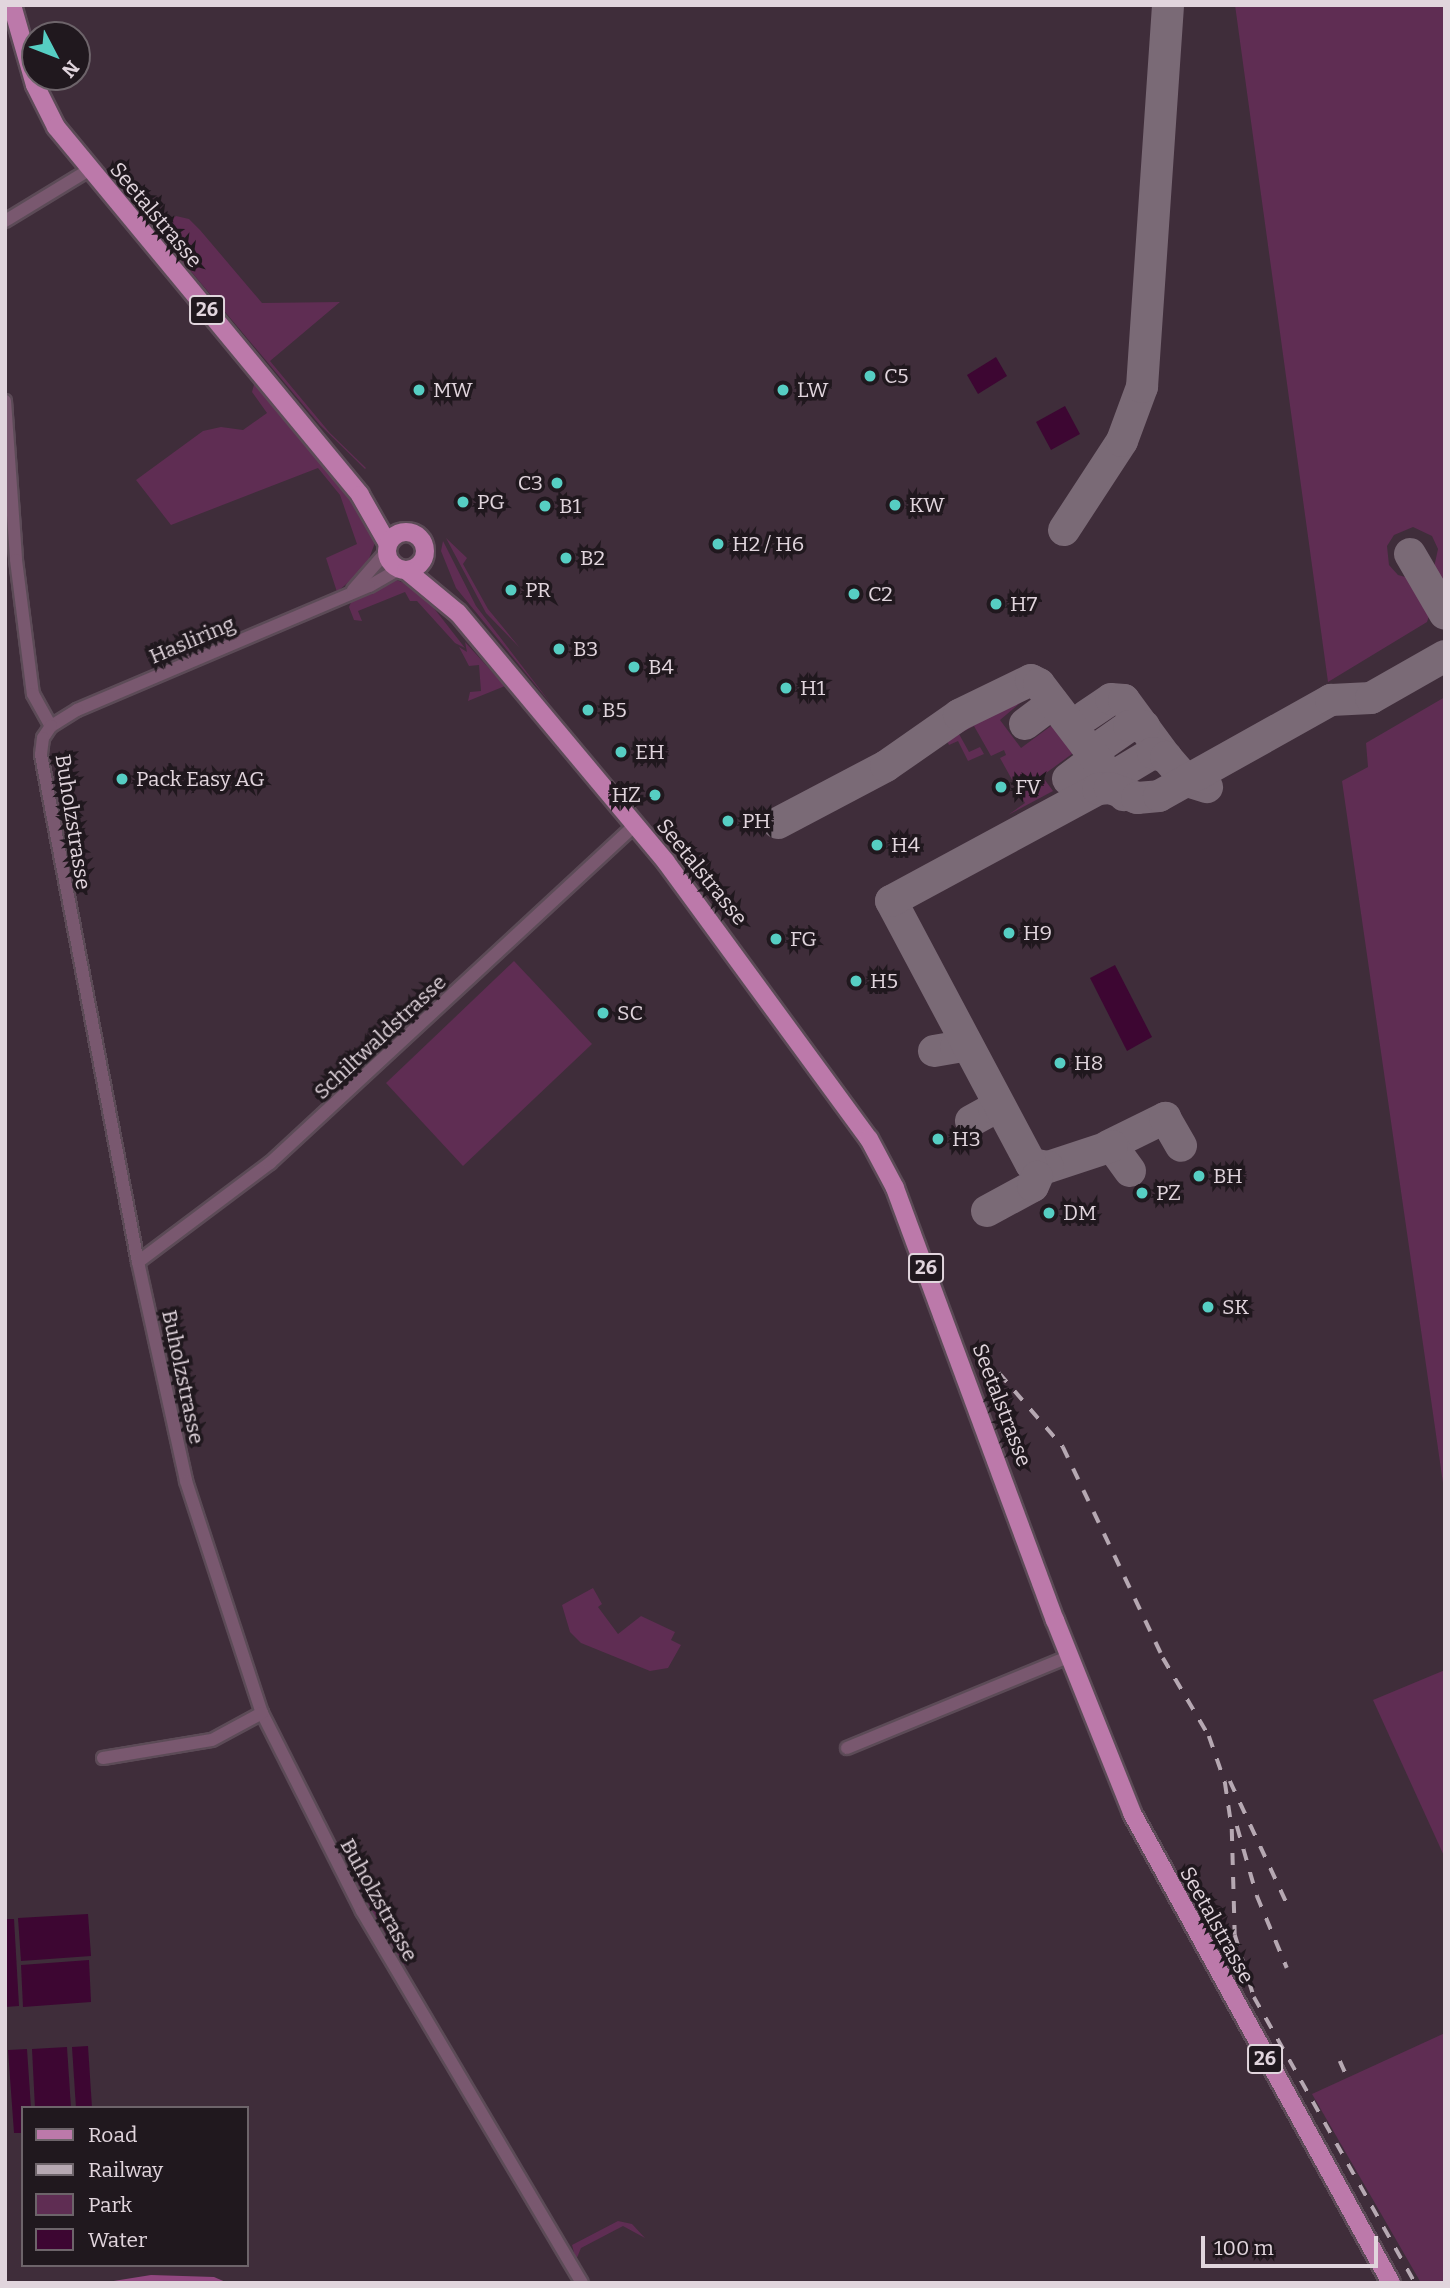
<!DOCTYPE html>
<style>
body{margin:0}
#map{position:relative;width:1450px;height:2288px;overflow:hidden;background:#3f2d3a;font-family:Bitter,serif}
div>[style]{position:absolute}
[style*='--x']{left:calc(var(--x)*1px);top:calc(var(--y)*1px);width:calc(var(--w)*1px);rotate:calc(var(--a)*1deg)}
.green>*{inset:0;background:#5f2d53}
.forest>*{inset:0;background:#924780}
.water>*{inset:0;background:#3d0632}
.taxiway>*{height:32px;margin:-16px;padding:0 16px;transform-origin:16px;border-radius:16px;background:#7a6a76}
.roads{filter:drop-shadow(2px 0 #5c4b57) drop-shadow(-2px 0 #5c4b57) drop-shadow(0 2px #5c4b57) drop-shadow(0 -2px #5c4b57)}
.minor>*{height:12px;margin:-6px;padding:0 6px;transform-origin:6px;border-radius:6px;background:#79586f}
.primary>*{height:18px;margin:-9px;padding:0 9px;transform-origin:9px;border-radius:9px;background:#bc79aa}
.primary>.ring{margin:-9px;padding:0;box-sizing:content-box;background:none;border:18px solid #bc79aa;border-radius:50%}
.rail>*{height:3.5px;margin-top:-1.75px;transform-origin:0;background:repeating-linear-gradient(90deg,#b6a8b2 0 12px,transparent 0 24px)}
.dots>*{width:19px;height:19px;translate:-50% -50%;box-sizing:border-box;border:4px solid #20181e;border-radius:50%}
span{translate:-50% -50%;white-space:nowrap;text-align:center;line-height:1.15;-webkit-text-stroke:7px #20181e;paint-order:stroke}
.shield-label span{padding:2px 5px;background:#20181e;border:2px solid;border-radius:5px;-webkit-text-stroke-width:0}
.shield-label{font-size:19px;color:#e1d5dd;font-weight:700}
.street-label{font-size:21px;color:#e1d5dd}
.poi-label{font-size:21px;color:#e1d5dd}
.left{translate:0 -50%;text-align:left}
.right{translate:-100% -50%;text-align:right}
.frame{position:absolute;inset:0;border:7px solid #e1d5dd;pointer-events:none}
.legend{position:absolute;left:21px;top:2106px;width:228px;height:161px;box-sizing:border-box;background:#20181e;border:2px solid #6d646a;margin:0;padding:9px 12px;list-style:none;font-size:21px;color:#e1d5dd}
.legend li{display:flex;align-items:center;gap:14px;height:35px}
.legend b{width:35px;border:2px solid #6d646a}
.north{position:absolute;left:21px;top:21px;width:70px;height:70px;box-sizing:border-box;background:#20181e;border:2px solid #6d646a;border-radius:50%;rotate:132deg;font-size:19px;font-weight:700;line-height:28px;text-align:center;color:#e1d5dd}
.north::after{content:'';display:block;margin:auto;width:24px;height:32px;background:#56cec3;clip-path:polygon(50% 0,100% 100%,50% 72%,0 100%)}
.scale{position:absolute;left:1201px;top:2236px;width:177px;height:32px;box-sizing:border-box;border:4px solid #e1d5dd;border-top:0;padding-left:9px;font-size:21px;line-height:24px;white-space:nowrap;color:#e1d5dd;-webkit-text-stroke:5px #20181e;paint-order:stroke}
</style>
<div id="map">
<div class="green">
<i style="clip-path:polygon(1235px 5px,1445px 5px,1445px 593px,1433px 572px,1438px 549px,1432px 536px,1413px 527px,1394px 535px,1387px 546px,1389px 565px,1398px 575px,1416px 580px,1430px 613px,1427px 622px,1328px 682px)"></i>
<i style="clip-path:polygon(176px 216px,189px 219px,200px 230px,262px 303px,340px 302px,270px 361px,330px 433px,366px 468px,365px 469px,320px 425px,158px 232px)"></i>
<i style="clip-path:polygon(255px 381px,359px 509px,376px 540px,366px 567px,337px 592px,326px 558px,357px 544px,340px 495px,318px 468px,171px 525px,136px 480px,203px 431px,221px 427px,243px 430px,267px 413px,252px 392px)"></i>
<i style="clip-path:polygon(446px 538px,467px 558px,463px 564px,488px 609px,520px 648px,486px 613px)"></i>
<i style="clip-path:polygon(443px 541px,476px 606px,552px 705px,456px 588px,441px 551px)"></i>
<i style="clip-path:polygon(394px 579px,419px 589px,465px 648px,455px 643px,417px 601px,410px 601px,405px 592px,358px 611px,362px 621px,354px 620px,349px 607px,352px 600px)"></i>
<i style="clip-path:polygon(465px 642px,505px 686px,468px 701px,470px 692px,481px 691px,479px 665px,469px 666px,459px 647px,467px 652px)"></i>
<i style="clip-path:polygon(1033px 692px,1000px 720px,1021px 748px,1055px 723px,1076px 751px,1042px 776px,1053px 791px,1008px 815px,1025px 803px,1000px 758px,1006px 755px,1004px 750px,991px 756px,974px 726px,959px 734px,969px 752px,980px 747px,984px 754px,968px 761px,958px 741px,949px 745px,946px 739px)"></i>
<i style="clip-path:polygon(1445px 697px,1445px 1497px,1342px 781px,1368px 767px,1366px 743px)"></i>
<i style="clip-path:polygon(514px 961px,592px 1044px,463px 1166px,386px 1083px)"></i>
<i style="clip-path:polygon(593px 1588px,602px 1604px,598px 1607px,618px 1634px,641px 1616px,675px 1632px,671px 1640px,681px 1645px,668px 1668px,650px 1671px,581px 1643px,570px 1632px,562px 1605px)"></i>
<i style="clip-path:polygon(1445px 1670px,1445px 1858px,1373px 1700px)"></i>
<i style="clip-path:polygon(350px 1864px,393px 1944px,404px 1941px,408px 1965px,400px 1964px,344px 1865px)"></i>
<i style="clip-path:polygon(1445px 2033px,1445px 2283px,1421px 2283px,1312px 2094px)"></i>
<i style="clip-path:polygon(618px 2221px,632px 2224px,645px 2238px,623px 2226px,581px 2248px,576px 2260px,572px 2245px)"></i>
</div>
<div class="forest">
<i style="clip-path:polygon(151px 2275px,214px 2277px,228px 2283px,101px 2283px)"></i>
</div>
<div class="water">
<i style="clip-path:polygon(996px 357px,1007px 376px,978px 394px,967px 375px)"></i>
<i style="clip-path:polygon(1065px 406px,1080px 434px,1051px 450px,1036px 422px)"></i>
<i style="clip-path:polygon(1115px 965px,1152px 1037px,1127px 1051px,1090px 978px)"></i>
<i style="clip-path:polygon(88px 1914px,91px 1956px,21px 1961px,18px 1918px)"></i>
<i style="clip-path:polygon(5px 1919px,14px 1919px,19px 2006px,5px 2007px)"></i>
<i style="clip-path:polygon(89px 1960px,91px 2002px,23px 2007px,21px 1965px)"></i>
<i style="clip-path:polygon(88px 2046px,92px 2108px,76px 2108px,72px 2047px)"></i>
<i style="clip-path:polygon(67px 2047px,71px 2108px,35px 2108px,32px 2049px)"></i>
<i style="clip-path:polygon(27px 2049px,31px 2108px,23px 2108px,23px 2133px,14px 2133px,8px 2050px)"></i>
</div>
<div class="taxiway">
<i style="--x:1064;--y:530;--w:106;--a:-56.9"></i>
<i style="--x:1122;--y:441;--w:58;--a:-69.7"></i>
<i style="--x:1142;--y:387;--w:383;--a:-86.1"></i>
<i style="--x:1410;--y:554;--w:69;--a:59.7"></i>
<i style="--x:1086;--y:716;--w:30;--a:-34"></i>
<i style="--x:1111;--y:699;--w:13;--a:4"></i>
<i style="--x:1124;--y:700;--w:71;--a:53.6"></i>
<i style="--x:1025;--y:724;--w:35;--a:-37"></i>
<i style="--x:1105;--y:743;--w:29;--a:-35"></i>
<i style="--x:1129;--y:726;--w:15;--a:0"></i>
<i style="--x:1121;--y:772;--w:37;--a:-31"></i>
<i style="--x:1153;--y:753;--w:14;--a:17"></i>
<i style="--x:1166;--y:757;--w:32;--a:49"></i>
<i style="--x:1187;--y:781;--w:21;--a:17"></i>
<i style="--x:1068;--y:779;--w:35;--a:-37"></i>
<i style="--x:778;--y:823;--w:122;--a:-27.8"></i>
<i style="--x:886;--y:766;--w:89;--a:-34.9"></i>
<i style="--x:959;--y:715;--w:80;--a:-25.9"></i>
<i style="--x:1031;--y:680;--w:9;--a:27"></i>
<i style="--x:1039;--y:684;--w:140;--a:52.6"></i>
<i style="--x:934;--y:1051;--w:22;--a:-10"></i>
<i style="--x:956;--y:1047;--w:11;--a:-56"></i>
<i style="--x:971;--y:1121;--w:26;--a:-29"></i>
<i style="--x:994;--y:1108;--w:12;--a:-90"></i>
<i style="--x:1108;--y:1146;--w:64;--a:-26.2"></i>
<i style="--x:1165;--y:1118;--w:32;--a:60"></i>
<i style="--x:1130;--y:1171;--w:31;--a:-126"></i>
<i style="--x:1112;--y:1146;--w:67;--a:161.8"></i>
<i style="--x:1048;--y:1167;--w:17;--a:-170"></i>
<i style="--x:1031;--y:1164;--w:298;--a:-118"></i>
<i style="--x:891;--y:901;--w:235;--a:-28.4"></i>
<i style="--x:1098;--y:789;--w:12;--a:-5"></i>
<i style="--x:1110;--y:788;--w:29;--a:20"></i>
<i style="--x:1137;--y:798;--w:22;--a:-5"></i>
<i style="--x:1159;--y:796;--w:197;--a:-29.2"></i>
<i style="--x:1331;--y:700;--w:40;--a:-2.9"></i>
<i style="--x:1371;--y:698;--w:85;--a:-29.6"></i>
<i style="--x:987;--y:1211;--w:52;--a:-28.5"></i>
<i style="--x:1033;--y:1186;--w:10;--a:-66"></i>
</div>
<div class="roads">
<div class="minor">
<i style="--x:5;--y:221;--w:98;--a:-31.3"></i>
<i style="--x:5;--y:401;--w:159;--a:86"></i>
<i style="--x:16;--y:560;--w:135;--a:82.8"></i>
<i style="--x:33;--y:694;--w:37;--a:61"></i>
<i style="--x:399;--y:569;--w:34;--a:150"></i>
<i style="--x:369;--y:586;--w:317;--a:157"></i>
<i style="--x:77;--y:710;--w:31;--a:148"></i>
<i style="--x:51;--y:726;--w:14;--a:124"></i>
<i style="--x:43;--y:738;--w:17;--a:97"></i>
<i style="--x:41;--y:755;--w:516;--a:79.17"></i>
<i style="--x:138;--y:1262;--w:224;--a:77.6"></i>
<i style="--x:186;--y:1481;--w:244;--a:71.9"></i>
<i style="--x:262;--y:1713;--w:222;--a:63.2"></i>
<i style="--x:362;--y:1911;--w:432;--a:59.4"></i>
<i style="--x:353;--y:590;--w:52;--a:-48.9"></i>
<i style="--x:138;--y:1262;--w:165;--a:-36.9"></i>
<i style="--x:270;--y:1163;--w:497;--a:-42.8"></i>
<i style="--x:847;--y:1748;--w:241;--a:-22.4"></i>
<i style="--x:103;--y:1758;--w:110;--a:-9.4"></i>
<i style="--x:212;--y:1740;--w:57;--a:-28.4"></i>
</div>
<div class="primary">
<i style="--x:12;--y:5;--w:83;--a:74"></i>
<i style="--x:35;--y:85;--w:47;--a:63.4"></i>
<i style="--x:56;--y:127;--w:477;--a:50.4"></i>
<i style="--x:360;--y:495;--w:56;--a:60.3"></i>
<i class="ring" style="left:387px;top:532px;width:20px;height:20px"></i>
<i style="--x:406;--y:570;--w:67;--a:39.6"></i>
<i style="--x:458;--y:613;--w:324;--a:50.1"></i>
<i style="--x:666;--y:862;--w:343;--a:53.8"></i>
<i style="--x:869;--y:1139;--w:55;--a:62"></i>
<i style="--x:895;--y:1188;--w:461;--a:69.7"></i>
<i style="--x:1055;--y:1620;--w:208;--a:68.2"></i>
<i style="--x:1132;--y:1813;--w:537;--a:61.14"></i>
</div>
</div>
<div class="rail">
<i style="--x:999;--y:1373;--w:98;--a:49.1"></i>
<i style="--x:1063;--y:1447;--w:233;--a:64.6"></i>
<i style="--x:1163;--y:1658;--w:91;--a:59.5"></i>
<i style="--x:1209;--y:1736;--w:49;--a:70.8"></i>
<i style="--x:1225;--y:1782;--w:48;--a:81.5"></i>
<i style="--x:1232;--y:1829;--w:106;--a:88.4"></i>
<i style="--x:1235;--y:1935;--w:65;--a:73"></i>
<i style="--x:1254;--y:1997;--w:328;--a:60.6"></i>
<i style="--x:1230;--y:1781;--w:142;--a:65.1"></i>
<i style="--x:1237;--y:1826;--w:73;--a:74.1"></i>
<i style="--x:1257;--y:1896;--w:78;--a:67.4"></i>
<i style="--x:1340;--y:2061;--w:17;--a:66"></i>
</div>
<div class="dots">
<i style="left:870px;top:376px;background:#56cec3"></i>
<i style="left:419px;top:390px;background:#56cec3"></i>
<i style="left:783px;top:390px;background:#56cec3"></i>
<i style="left:557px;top:483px;background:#56cec3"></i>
<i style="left:463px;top:502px;background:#56cec3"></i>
<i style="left:895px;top:505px;background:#56cec3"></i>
<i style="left:545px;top:506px;background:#56cec3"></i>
<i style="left:718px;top:544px;background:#56cec3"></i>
<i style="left:566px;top:558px;background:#56cec3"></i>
<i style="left:511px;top:590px;background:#56cec3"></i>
<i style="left:854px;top:594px;background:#56cec3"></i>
<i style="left:996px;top:604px;background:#56cec3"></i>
<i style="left:559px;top:649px;background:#56cec3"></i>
<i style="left:634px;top:667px;background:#56cec3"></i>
<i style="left:786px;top:688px;background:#56cec3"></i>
<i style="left:588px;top:710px;background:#56cec3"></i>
<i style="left:621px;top:752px;background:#56cec3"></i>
<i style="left:122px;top:779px;background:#56cec3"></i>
<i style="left:1001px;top:787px;background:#56cec3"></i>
<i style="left:655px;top:795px;background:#56cec3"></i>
<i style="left:728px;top:821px;background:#56cec3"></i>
<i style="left:877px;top:845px;background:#56cec3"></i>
<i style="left:1009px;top:933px;background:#56cec3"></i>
<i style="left:776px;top:939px;background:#56cec3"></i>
<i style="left:856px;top:981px;background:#56cec3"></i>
<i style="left:603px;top:1013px;background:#56cec3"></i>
<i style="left:1060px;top:1063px;background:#56cec3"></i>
<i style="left:938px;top:1139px;background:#56cec3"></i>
<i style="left:1199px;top:1176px;background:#56cec3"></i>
<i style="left:1142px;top:1193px;background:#56cec3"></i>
<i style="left:1049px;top:1213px;background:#56cec3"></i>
<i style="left:1208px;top:1307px;background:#56cec3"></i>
</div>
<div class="shield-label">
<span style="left:207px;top:310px">26</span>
<span style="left:926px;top:1268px">26</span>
<span style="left:1265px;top:2059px">26</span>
</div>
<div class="street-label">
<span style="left:156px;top:215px;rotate:50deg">Seetalstrasse</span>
<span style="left:192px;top:640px;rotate:-23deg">Hasliring</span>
<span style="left:73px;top:822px;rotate:81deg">Buholzstrasse</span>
<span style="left:702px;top:872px;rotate:51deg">Seetalstrasse</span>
<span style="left:380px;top:1037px;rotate:-43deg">Schiltwaldstrasse</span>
<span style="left:183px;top:1377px;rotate:78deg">Buholzstrasse</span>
<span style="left:1002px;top:1405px;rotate:69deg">Seetalstrasse</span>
<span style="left:379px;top:1900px;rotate:61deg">Buholzstrasse</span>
<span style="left:1217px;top:1925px;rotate:61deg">Seetalstrasse</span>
</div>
<div class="poi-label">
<span class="left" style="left:884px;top:376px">C5</span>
<span class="left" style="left:433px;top:390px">MW</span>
<span class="left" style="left:797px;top:390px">LW</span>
<span class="right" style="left:543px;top:483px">C3</span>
<span class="left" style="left:477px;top:502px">PG</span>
<span class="left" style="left:909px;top:505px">KW</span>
<span class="left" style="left:559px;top:506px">B1</span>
<span class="left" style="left:732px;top:544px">H2 / H6</span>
<span class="left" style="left:580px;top:558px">B2</span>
<span class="left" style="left:525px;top:590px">PR</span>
<span class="left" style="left:868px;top:594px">C2</span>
<span class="left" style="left:1010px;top:604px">H7</span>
<span class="left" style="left:573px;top:649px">B3</span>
<span class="left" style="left:648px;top:667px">B4</span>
<span class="left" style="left:800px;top:688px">H1</span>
<span class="left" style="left:602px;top:710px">B5</span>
<span class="left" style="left:635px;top:752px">EH</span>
<span class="left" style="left:136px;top:779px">Pack Easy AG</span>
<span class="left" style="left:1015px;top:787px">FV</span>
<span class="right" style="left:641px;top:795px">HZ</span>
<span class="left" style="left:742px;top:821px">PH</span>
<span class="left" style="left:891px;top:845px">H4</span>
<span class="left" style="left:1023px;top:933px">H9</span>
<span class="left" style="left:790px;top:939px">FG</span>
<span class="left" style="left:870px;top:981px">H5</span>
<span class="left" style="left:617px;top:1013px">SC</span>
<span class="left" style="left:1074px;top:1063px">H8</span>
<span class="left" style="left:952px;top:1139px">H3</span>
<span class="left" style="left:1213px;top:1176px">BH</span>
<span class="left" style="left:1156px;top:1193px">PZ</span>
<span class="left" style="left:1063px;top:1213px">DM</span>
<span class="left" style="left:1222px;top:1307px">SK</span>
</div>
<div class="frame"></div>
<ul class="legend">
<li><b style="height:9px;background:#bc79aa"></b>Road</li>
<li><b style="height:9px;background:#b6a8b2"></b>Railway</li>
<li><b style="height:19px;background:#5f2d53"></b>Park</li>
<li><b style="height:19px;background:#3d0632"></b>Water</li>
</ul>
<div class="north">N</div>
<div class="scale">100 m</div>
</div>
